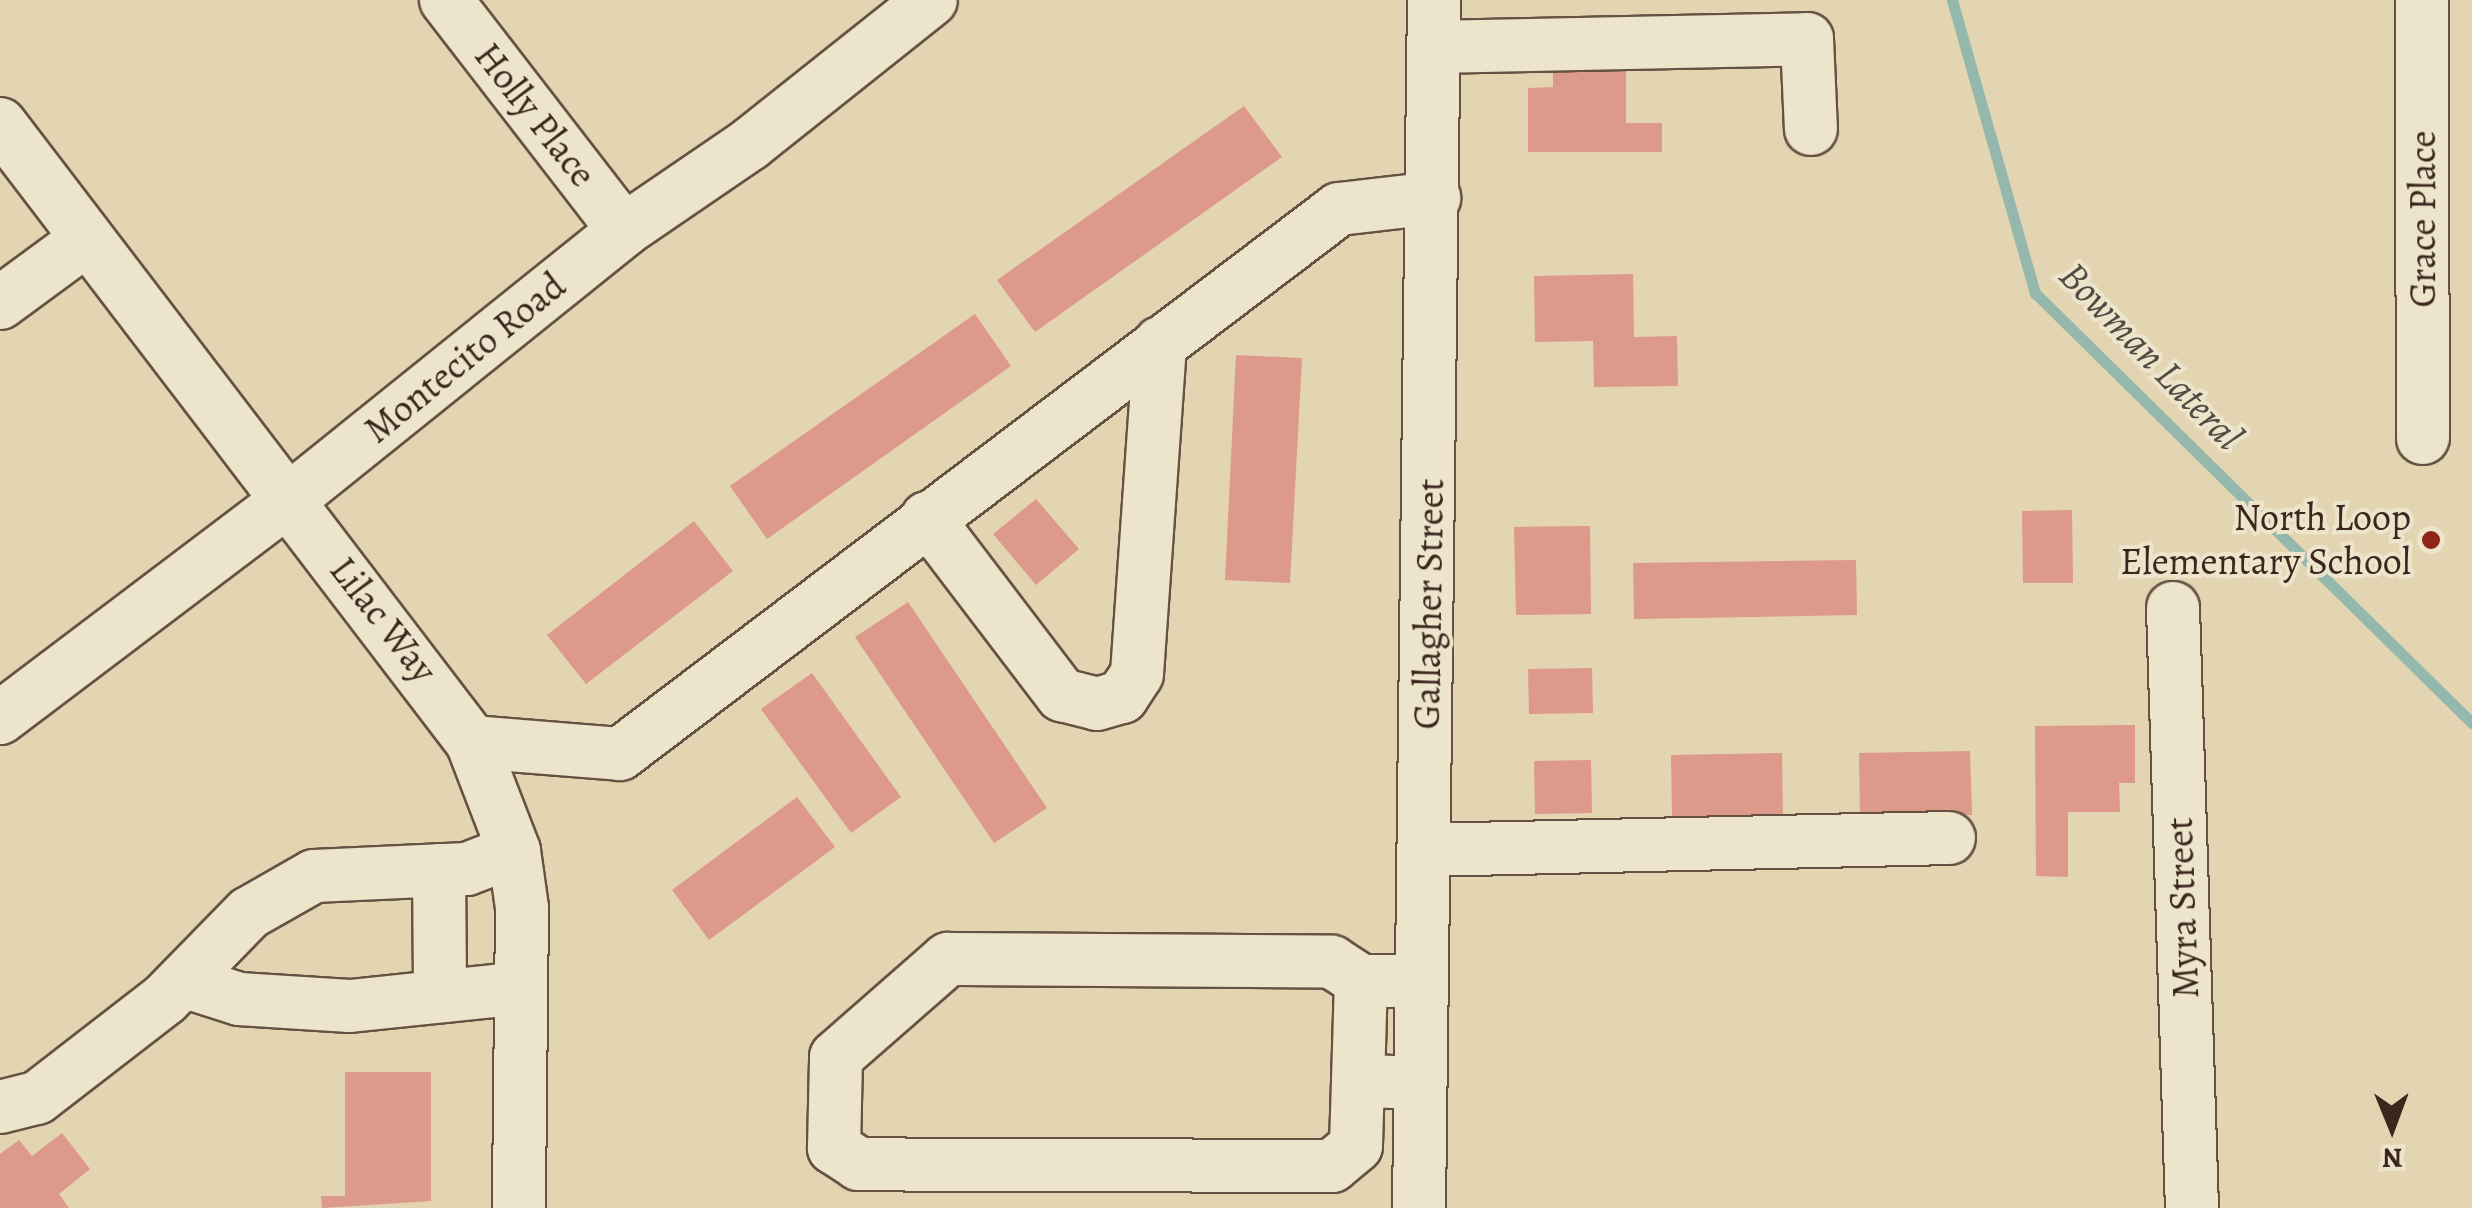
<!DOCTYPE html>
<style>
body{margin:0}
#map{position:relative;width:2472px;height:1208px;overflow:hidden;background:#e3d5b1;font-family:Alegreya,serif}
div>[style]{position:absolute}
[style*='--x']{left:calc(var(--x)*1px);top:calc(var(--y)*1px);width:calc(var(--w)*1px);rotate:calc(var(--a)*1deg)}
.stream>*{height:11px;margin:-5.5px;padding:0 5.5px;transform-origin:5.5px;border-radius:5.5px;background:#95b8ad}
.building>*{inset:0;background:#dd9989}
.roads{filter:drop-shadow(2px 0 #665243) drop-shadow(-2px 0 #665243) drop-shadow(0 2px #665243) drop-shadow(0 -2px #665243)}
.minor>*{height:52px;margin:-26px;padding:0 26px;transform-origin:26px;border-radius:26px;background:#ede4cc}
.dots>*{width:28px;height:28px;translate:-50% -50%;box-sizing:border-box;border:5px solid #ede4cc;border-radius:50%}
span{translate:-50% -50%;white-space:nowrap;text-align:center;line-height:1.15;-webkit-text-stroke:8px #ede4cc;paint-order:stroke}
.street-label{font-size:38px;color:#3c271e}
.poi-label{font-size:38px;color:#3c271e}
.right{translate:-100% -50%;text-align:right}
.water-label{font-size:40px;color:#524b42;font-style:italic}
.north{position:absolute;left:2342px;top:1078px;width:100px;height:100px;-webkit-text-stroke:8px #ede4cc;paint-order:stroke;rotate:179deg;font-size:28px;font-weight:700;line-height:40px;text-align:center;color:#3c271e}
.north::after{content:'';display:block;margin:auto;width:35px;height:45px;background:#3c271e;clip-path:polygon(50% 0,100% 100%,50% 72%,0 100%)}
</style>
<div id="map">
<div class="stream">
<i style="--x:1952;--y:0;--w:305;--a:74.2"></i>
<i style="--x:2035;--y:293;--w:613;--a:44.54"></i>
</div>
<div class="building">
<i style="clip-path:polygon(1553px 62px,1626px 62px,1626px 123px,1662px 123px,1662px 152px,1528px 152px,1528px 88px,1553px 87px)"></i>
<i style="clip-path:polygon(1244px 106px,1282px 157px,1035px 332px,997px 280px)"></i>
<i style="clip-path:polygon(1633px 274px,1634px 337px,1677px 336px,1678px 386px,1594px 387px,1593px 341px,1535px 342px,1534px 276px)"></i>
<i style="clip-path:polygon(975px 314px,1011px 366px,767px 539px,730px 486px)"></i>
<i style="clip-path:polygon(1236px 355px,1302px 358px,1290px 583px,1225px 580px)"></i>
<i style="clip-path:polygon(1036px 499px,1079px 549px,1036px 585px,993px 534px)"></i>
<i style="clip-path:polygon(2072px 510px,2073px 583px,2023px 583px,2022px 511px)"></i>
<i style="clip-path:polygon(694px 521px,733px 571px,586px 684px,547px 635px)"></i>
<i style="clip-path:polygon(1590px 526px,1591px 614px,1516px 615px,1514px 527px)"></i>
<i style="clip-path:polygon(1856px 560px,1857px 615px,1634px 619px,1633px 563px)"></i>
<i style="clip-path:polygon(908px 602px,1047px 808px,994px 843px,855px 637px)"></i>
<i style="clip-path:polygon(1592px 668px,1593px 713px,1529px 714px,1528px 669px)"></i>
<i style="clip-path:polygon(812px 673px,901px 797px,851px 833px,761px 709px)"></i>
<i style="clip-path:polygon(2135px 725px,2135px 783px,2119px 783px,2120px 812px,2068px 812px,2068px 877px,2036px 876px,2035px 726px)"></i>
<i style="clip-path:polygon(1970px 751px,1972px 815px,1860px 817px,1859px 753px)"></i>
<i style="clip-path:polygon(1782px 753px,1783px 816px,1672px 818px,1671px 755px)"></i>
<i style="clip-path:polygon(1591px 760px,1592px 813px,1535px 814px,1534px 761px)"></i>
<i style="clip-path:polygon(797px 797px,835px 847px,709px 940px,672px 890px)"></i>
<i style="clip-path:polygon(345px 1072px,431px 1072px,431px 1201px,322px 1208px,321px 1196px,345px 1196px)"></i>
<i style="clip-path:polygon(62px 1133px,90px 1169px,59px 1194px,69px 1208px,0 1208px,0 1154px,19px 1140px,32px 1156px)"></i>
</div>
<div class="roads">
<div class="minor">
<i style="--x:446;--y:0;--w:291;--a:52.3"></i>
<i style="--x:2422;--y:0;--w:438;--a:89.9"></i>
<i style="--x:1435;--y:47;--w:372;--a:-1.2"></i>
<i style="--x:1807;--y:39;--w:90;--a:87.5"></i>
<i style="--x:0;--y:124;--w:778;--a:52.63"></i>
<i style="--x:472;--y:742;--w:117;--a:68.9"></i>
<i style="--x:514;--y:851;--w:58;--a:82"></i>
<i style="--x:522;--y:908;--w:300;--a:90.6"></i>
<i style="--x:0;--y:303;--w:108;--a:-36.3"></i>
<i style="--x:927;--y:518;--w:223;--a:52.7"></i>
<i style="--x:1062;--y:695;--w:36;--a:14"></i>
<i style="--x:1097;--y:704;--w:26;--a:-16"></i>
<i style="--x:1122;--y:697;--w:27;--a:-57"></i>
<i style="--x:1137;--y:674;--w:332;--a:-86"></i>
<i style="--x:2173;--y:608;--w:600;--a:88.19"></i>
<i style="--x:0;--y:718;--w:363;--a:-37.1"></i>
<i style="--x:290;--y:499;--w:429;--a:-38.8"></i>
<i style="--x:624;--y:230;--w:153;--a:-34.3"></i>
<i style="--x:750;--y:144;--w:231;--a:-38.5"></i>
<i style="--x:472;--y:742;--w:148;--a:4.6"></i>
<i style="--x:620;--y:754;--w:902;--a:-37.16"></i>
<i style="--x:1339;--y:209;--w:96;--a:-6.6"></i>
<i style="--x:1426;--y:850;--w:523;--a:-1.31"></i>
<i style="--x:439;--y:870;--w:126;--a:89.5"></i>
<i style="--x:183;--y:981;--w:59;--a:17.8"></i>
<i style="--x:239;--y:999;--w:111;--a:3.6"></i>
<i style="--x:350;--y:1006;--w:172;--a:-6"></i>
<i style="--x:1358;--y:1081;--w:65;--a:91.8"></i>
<i style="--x:1356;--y:1146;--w:31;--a:140"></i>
<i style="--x:1332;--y:1166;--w:473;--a:-179.8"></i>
<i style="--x:859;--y:1164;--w:30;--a:-147"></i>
<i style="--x:834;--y:1148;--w:91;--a:-88.7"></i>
<i style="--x:836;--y:1057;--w:149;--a:-41.2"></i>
<i style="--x:948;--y:959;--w:384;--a:0.4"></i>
<i style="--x:1332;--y:962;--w:35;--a:33"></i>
<i style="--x:1393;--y:1082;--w:35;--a:-178"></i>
<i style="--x:1358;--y:1081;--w:100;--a:-88.3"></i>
<i style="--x:1361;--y:981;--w:37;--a:0"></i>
<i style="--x:0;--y:1107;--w:38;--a:-14"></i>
<i style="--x:37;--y:1098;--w:162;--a:-37.7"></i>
<i style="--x:165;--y:999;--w:120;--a:-45.7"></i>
<i style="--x:249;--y:913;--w:75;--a:-29.6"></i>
<i style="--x:314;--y:876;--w:153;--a:-2.6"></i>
<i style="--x:467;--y:869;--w:50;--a:-21"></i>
<i style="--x:1419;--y:1208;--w:1208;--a:-89.29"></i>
</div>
</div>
<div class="dots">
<i style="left:2431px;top:540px;background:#8f2418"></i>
</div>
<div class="street-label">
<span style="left:535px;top:115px;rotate:52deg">Holly Place</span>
<span style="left:2423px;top:219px;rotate:-90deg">Grace Place</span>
<span style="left:465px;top:358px;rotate:-39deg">Montecito Road</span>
<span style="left:1429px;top:604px;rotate:-89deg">Gallagher Street</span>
<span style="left:383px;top:620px;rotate:52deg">Lilac Way</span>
<span style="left:2183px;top:908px;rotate:-92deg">Myra Street</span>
</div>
<div class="poi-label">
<span class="right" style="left:2411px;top:540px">North Loop<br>Elementary School</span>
</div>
<div class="water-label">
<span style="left:2151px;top:356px;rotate:46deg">Bowman Lateral</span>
</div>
<div class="north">N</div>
</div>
